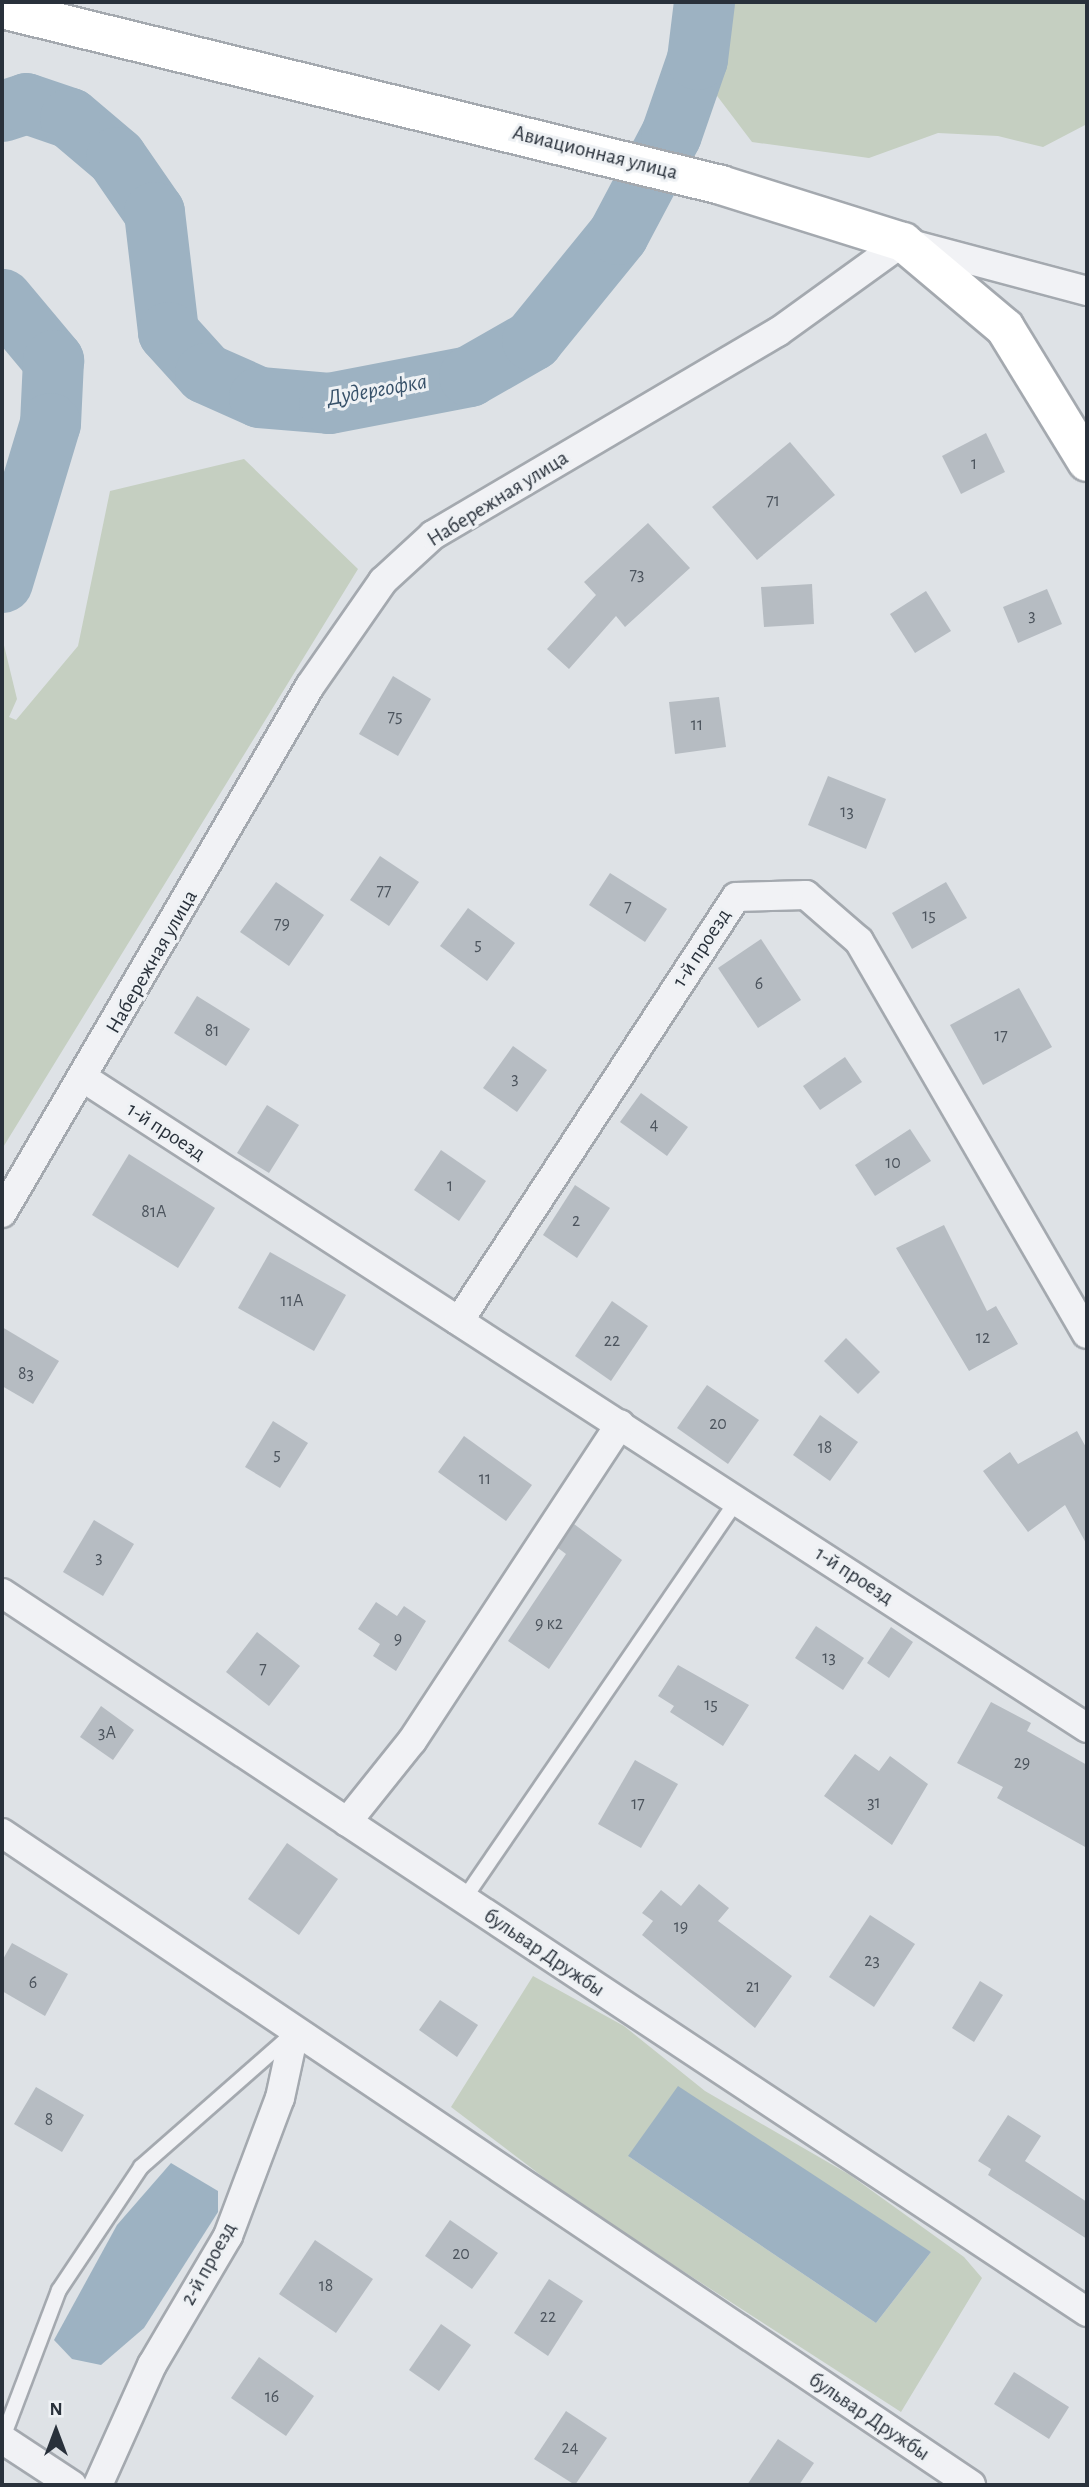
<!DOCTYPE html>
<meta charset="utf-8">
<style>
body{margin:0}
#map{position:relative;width:1089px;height:2487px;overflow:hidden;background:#dee2e6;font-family:"Alegreya Sans",sans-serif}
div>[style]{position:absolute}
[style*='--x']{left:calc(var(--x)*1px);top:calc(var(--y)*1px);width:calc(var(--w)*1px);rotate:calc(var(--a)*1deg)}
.green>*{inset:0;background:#c5cfc1}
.water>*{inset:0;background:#9db2c2}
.river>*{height:61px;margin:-30.5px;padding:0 30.5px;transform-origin:30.5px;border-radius:30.5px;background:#9db2c2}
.building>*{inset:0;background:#b6bcc2}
.roads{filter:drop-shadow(2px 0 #a4a9af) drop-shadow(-2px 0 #a4a9af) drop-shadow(0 2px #a4a9af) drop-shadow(0 -2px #a4a9af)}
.lane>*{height:14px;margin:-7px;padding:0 7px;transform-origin:7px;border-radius:7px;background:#f1f2f5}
.street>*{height:28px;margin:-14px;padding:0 14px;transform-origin:14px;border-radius:14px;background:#f1f2f5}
.secondary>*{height:38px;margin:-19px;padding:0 19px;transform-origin:19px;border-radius:19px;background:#fff}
span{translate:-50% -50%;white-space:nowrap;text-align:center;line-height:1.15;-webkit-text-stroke:6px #eef1f4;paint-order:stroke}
.number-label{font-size:18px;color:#4c545d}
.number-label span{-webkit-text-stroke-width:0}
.street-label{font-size:21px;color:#29313b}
.water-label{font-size:23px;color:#38526a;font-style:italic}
.frame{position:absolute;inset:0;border:4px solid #29313b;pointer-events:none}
.north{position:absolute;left:21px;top:2396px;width:70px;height:70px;-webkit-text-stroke:5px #eef1f4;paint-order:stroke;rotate:0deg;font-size:19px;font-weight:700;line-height:28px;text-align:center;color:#29313b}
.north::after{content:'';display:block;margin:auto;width:24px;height:32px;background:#29313b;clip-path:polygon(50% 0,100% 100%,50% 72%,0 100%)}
</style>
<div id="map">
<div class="green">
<i style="clip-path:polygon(679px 2px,1087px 2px,1087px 124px,1043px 147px,998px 136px,938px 133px,869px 158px,752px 142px,674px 39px)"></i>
<i style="clip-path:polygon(244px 459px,358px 569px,2px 1149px,2px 637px,17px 699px,9px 717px,16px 720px,78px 646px,110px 491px)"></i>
<i style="clip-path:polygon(evenodd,533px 1976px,624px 2026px,705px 2091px,850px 2175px,964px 2257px,982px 2278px,901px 2412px,576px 2202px,451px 2107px,533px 1976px,628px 2156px,931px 2252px,876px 2323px,628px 2156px)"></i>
</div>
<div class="water">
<i style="clip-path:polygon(678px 2086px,931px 2252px,876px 2323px,628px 2156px)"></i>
<i style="clip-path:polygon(171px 2163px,218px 2191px,218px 2212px,144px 2328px,101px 2365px,72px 2359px,54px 2340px,117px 2225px)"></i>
</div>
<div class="river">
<i style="--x:2;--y:111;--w:25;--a:-18"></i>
<i style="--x:26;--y:103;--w:46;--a:18.8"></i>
<i style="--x:70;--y:118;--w:60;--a:40.3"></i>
<i style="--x:116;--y:157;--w:67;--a:55.4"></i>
<i style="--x:154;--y:212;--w:121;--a:83.3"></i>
<i style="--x:168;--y:332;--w:55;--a:47.9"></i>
<i style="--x:205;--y:373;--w:59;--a:24"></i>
<i style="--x:259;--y:397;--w:70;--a:4.9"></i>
<i style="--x:329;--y:403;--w:143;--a:-10.9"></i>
<i style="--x:469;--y:376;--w:73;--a:-29.7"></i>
<i style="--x:532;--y:340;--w:136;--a:-50.9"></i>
<i style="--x:618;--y:234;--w:113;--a:-62.1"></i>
<i style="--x:671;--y:134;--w:79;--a:-70.9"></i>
<i style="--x:697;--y:59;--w:57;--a:-83"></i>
<i style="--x:2;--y:299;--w:80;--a:50.1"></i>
<i style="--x:53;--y:360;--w:63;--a:92.7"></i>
<i style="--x:50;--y:423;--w:166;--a:106.8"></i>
</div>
<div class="building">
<i style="clip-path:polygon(986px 433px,1005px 472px,961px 494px,942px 456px)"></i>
<i style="clip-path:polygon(790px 442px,835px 495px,757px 560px,712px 507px)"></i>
<i style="clip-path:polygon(648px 523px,690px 568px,625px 627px,616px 616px,569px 669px,547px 649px,596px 595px,584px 582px)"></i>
<i style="clip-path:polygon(812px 584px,814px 624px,764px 627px,761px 587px)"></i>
<i style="clip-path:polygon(1047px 589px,1062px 624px,1018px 643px,1003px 607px)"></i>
<i style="clip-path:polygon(926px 591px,951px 631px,915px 653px,890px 614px)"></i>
<i style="clip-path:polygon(393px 676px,431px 699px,398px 756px,359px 734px)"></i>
<i style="clip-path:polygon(719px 697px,726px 747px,675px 754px,669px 702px)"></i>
<i style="clip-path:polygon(828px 776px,886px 799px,866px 849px,808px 825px)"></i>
<i style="clip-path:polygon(380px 856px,419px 882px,389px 926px,350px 900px)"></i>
<i style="clip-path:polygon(610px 873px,667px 909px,645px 942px,589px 905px)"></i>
<i style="clip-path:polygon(276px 882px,324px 915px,289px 966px,240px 932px)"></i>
<i style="clip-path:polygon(946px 882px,967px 918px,912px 949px,892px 913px)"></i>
<i style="clip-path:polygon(468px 908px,515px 943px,487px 981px,440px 946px)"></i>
<i style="clip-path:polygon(761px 939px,801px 1000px,758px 1028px,718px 968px)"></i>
<i style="clip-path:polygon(1019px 988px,1052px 1047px,983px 1085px,950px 1025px)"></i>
<i style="clip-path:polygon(197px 996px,250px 1029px,226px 1066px,174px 1033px)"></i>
<i style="clip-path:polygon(513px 1046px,547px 1070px,517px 1112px,483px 1088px)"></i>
<i style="clip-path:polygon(845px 1057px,862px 1082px,820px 1110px,803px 1086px)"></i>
<i style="clip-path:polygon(641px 1093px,688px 1127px,667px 1156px,620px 1122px)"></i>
<i style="clip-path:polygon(267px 1105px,299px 1125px,269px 1173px,237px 1153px)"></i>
<i style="clip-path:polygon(910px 1129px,931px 1161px,875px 1196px,855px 1165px)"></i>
<i style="clip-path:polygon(441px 1150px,486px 1181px,459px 1221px,414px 1190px)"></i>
<i style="clip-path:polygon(129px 1154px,215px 1208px,178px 1268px,92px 1215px)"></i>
<i style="clip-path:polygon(575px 1185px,610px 1208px,577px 1258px,543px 1235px)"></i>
<i style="clip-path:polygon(944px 1225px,987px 1311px,996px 1306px,1018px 1344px,969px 1371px,896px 1248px)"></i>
<i style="clip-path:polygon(270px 1252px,346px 1295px,314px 1351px,238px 1308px)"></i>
<i style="clip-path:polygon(612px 1301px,648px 1326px,611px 1381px,575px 1356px)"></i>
<i style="clip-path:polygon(2px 1327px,59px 1361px,33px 1404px,2px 1386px)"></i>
<i style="clip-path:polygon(846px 1338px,880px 1372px,858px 1394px,824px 1361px)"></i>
<i style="clip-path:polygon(707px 1385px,759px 1420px,728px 1464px,677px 1428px)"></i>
<i style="clip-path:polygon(820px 1415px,858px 1442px,830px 1481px,793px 1455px)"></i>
<i style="clip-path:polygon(273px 1421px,308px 1443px,280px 1488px,245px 1467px)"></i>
<i style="clip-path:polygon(1077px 1431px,1087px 1449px,1087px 1545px,1065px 1505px,1028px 1532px,983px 1471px,1010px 1452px,1018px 1464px)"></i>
<i style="clip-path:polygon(464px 1436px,532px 1485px,506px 1521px,438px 1472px)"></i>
<i style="clip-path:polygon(94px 1520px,134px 1544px,103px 1596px,63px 1572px)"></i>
<i style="clip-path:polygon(574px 1524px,622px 1560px,549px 1669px,508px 1641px,566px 1554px,558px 1548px)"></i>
<i style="clip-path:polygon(376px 1602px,397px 1616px,404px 1606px,426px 1621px,396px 1671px,373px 1656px,380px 1644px,358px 1629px)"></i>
<i style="clip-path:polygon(816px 1626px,864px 1658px,843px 1690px,795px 1658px)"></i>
<i style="clip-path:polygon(891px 1627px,913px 1642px,889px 1678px,867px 1663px)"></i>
<i style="clip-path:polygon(257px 1632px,300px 1666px,269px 1706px,226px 1672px)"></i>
<i style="clip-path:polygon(678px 1665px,749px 1705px,723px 1746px,670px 1712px,674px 1706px,658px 1696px)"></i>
<i style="clip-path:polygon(991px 1702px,1031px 1723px,1027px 1731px,1087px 1765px,1087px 1848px,997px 1798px,1003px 1787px,957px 1763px)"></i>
<i style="clip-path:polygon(101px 1706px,134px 1730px,113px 1760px,80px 1737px)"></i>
<i style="clip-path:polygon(855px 1754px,879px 1771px,890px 1756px,928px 1784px,892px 1845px,824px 1796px)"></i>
<i style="clip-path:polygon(635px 1760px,678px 1784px,641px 1848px,598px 1824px)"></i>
<i style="clip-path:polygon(287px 1843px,338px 1879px,299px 1935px,248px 1899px)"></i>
<i style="clip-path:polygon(699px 1884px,729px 1908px,718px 1921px,792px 1976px,755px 2028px,642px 1935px,653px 1921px,642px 1913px,661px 1890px,681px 1906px)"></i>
<i style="clip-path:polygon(870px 1915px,915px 1944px,874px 2007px,829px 1977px)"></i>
<i style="clip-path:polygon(12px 1943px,68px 1974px,45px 2016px,2px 1991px,2px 1961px)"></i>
<i style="clip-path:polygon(980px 1981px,1003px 1995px,974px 2042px,952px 2028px)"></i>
<i style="clip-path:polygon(440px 2000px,478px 2025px,457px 2057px,419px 2030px)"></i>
<i style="clip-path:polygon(36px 2087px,84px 2115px,62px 2152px,14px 2124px)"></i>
<i style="clip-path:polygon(1008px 2115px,1041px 2136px,1025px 2161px,1087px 2202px,1087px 2239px,988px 2175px,991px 2169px,978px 2161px)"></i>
<i style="clip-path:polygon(450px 2220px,498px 2253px,472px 2289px,425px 2256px)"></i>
<i style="clip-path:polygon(315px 2240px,373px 2279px,336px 2333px,279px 2294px)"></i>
<i style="clip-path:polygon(549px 2279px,583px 2301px,548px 2356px,514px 2333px)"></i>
<i style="clip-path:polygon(441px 2324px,471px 2345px,439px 2391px,409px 2370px)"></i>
<i style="clip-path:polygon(259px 2357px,314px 2396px,286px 2436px,231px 2398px)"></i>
<i style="clip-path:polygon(1014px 2372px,1069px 2407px,1049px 2439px,994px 2404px)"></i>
<i style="clip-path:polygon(566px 2411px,607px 2438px,575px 2485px,534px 2459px)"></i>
<i style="clip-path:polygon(778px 2439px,814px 2463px,799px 2485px,747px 2485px)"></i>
</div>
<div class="roads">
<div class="lane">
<i style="--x:464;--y:1899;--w:483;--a:-55.6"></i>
<i style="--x:2;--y:2440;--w:160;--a:-69.2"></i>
<i style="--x:59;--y:2290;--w:148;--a:-56.3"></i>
<i style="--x:141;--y:2167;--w:198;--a:-41.3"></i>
</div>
<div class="street">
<i style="--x:85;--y:1079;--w:1194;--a:32.93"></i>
<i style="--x:2;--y:1213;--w:610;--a:-59.7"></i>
<i style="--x:310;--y:686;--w:128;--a:-55.2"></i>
<i style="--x:383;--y:581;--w:68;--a:-42.6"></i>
<i style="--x:433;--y:535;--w:400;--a:-30.5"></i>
<i style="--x:778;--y:332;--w:154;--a:-35.8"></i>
<i style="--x:903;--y:242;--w:190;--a:14.9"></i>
<i style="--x:459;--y:1321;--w:506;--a:-56.84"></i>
<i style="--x:736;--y:897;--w:70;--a:-1.6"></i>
<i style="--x:806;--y:895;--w:70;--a:41"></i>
<i style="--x:859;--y:941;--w:454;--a:59.9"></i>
<i style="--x:2;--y:1593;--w:1302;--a:33.53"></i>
<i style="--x:347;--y:1822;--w:104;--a:-51.3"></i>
<i style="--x:412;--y:1741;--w:379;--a:-56.7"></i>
<i style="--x:2;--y:1833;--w:1168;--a:33.93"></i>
<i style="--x:2;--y:2439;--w:84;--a:33.3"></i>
<i style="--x:98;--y:2485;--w:132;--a:-65.8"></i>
<i style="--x:152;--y:2365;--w:150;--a:-59.5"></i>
<i style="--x:228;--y:2236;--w:147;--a:-69.4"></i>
<i style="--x:280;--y:2098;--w:66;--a:-77.8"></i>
</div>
<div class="secondary">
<i style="--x:2;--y:9;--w:740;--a:13.75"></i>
<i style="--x:721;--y:185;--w:191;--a:17.4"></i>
<i style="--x:903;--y:242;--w:133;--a:40.1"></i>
<i style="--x:1005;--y:328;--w:157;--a:58.5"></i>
</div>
</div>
<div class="number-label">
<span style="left:974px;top:464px">1</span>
<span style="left:773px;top:501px">71</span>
<span style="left:637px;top:575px">73</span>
<span style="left:1032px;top:616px">3</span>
<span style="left:395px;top:717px">75</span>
<span style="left:697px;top:725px">11</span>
<span style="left:847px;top:812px">13</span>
<span style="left:384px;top:891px">77</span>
<span style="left:628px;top:907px">7</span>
<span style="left:929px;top:916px">15</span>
<span style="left:282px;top:924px">79</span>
<span style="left:478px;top:945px">5</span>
<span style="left:759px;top:984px">6</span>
<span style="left:212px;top:1031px">81</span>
<span style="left:1001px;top:1036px">17</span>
<span style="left:515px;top:1079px">3</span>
<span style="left:654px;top:1125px">4</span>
<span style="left:893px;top:1163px">10</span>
<span style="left:450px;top:1186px">1</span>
<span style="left:154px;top:1212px">81А</span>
<span style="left:576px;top:1221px">2</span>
<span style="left:292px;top:1301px">11А</span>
<span style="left:983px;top:1338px">12</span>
<span style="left:612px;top:1341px">22</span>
<span style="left:26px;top:1374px">83</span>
<span style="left:718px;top:1424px">20</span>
<span style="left:825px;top:1448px">18</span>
<span style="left:277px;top:1455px">5</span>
<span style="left:485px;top:1479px">11</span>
<span style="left:99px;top:1558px">3</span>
<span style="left:549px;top:1624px">9 к2</span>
<span style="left:398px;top:1639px">9</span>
<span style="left:829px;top:1658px">13</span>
<span style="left:263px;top:1669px">7</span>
<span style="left:711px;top:1705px">15</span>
<span style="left:107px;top:1733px">3А</span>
<span style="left:1022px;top:1763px">29</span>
<span style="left:874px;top:1803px">31</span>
<span style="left:638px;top:1804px">17</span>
<span style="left:681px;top:1927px">19</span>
<span style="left:872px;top:1961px">23</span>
<span style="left:33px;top:1983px">6</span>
<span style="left:753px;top:1987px">21</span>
<span style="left:49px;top:2120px">8</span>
<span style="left:461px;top:2254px">20</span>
<span style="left:326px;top:2286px">18</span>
<span style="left:548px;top:2317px">22</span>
<span style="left:272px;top:2397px">16</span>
<span style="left:570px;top:2448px">24</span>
</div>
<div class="street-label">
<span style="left:595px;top:153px;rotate:14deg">Авиационная улица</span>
<span style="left:498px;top:499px;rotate:-32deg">Набережная улица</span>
<span style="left:702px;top:948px;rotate:-57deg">1-й проезд</span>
<span style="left:152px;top:962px;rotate:-60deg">Набережная улица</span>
<span style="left:166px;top:1132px;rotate:33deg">1-й проезд</span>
<span style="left:854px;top:1576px;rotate:33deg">1-й проезд</span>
<span style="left:544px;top:1953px;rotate:34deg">бульвар Дружбы</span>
<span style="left:209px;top:2264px;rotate:-61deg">2-й проезд</span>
<span style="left:869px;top:2417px;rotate:34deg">бульвар Дружбы</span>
</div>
<div class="water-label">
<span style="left:377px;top:391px;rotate:-10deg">Дудергофка</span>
</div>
<div class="frame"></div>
<div class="north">N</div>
</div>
